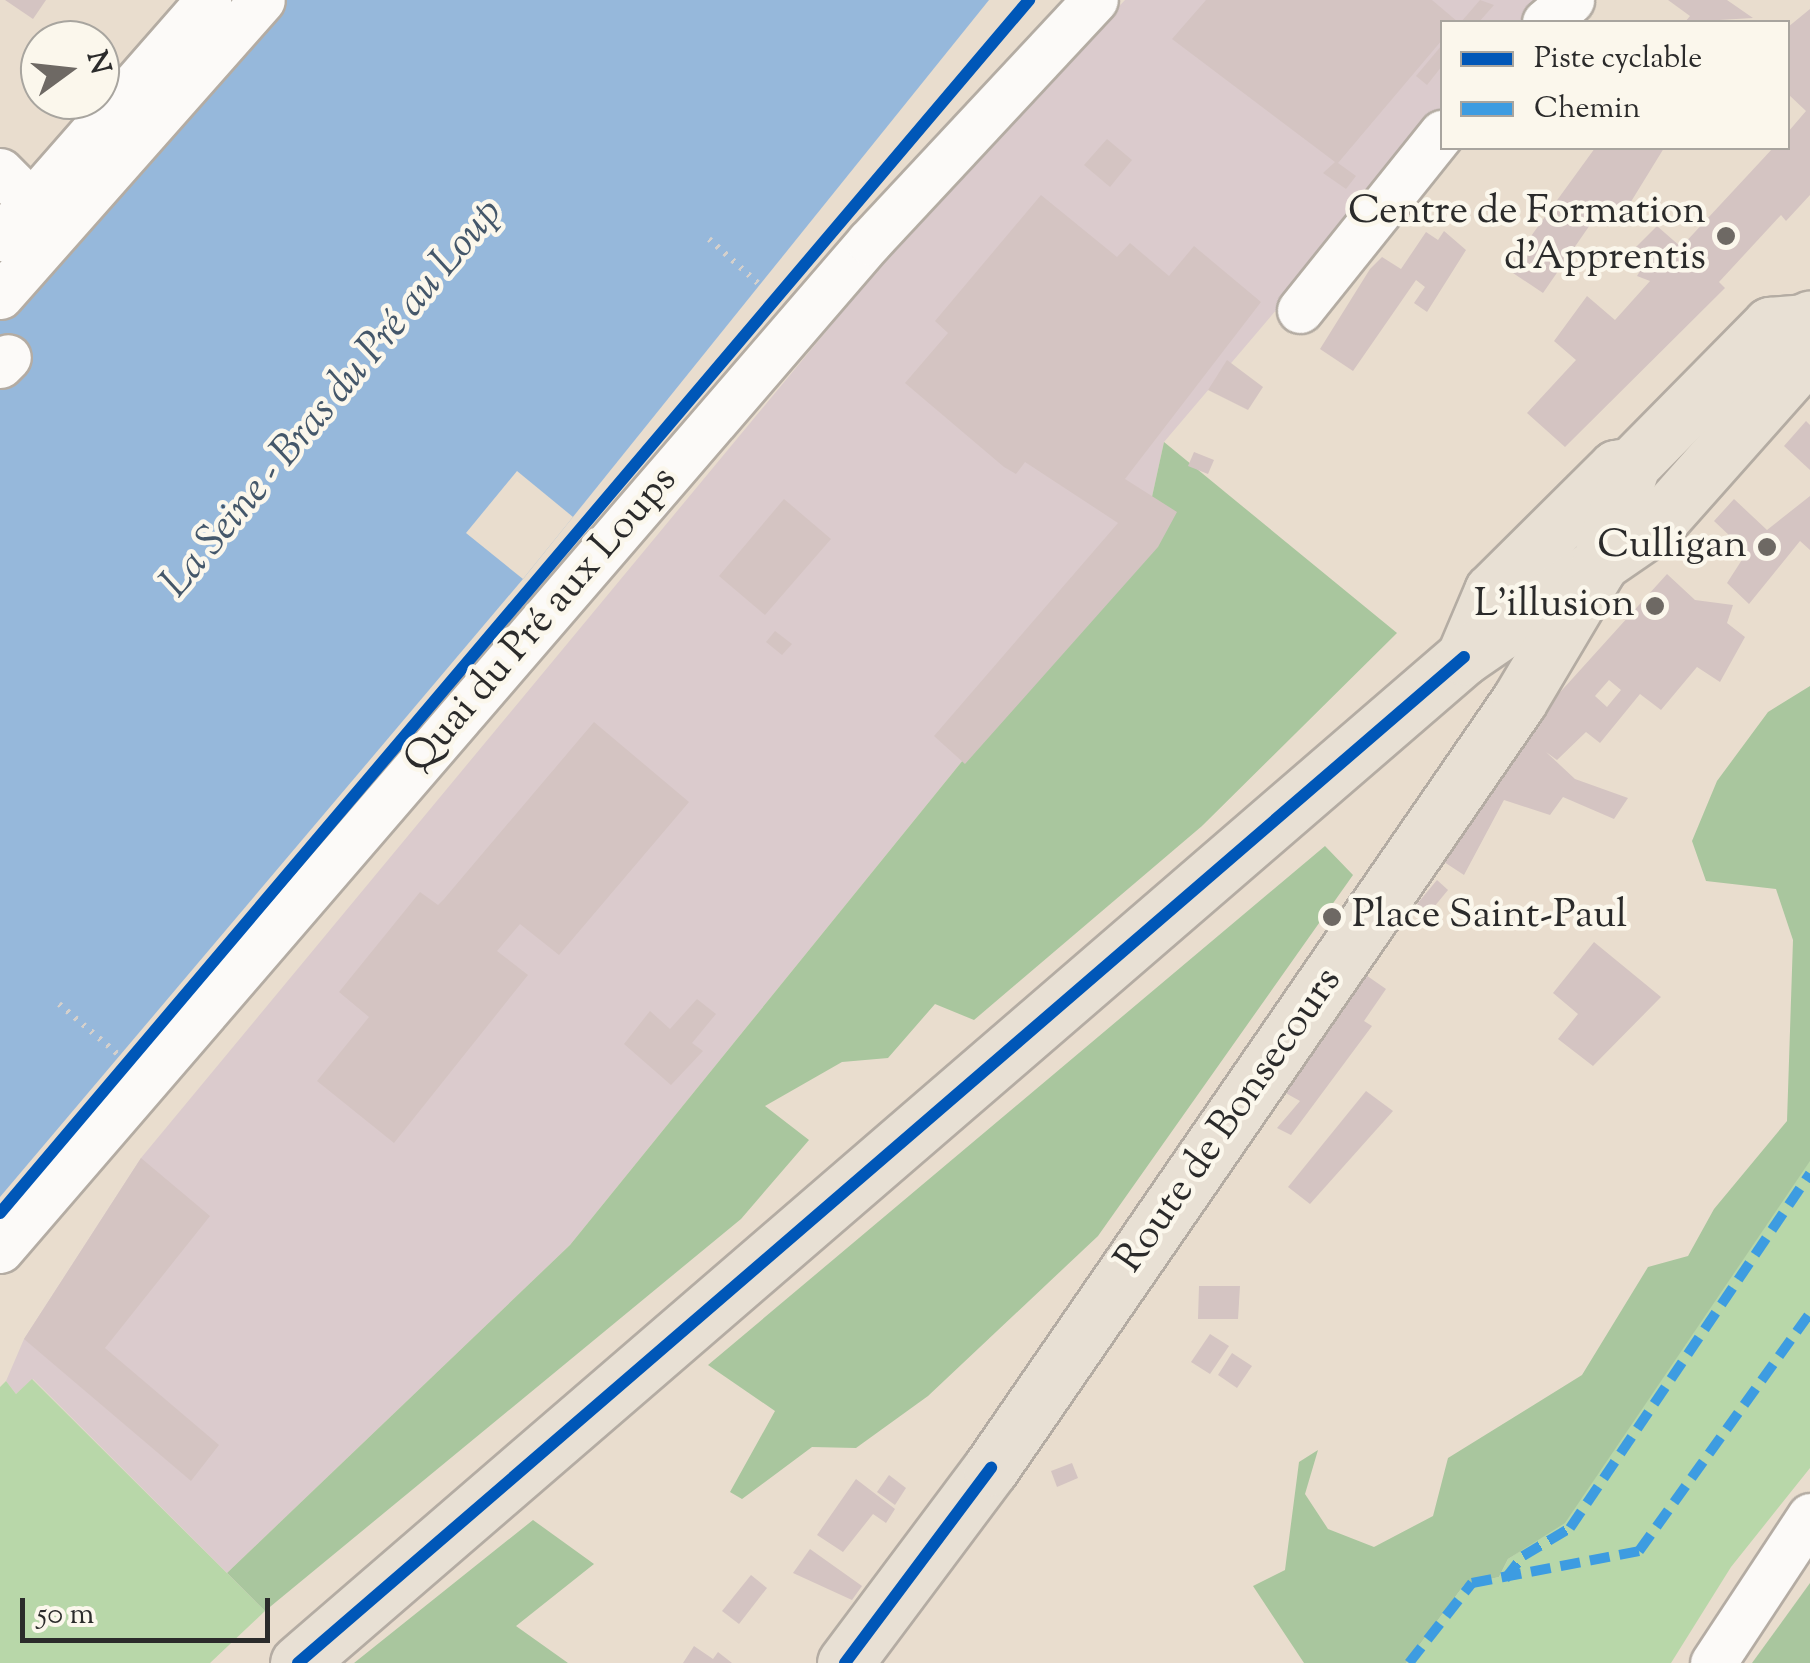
<!DOCTYPE html>
<meta charset="utf-8">
<style>
body{margin:0}
#map{position:relative;width:1810px;height:1663px;overflow:hidden;background:#e9ddce;font-family:"Sorts Mill Goudy",serif}
div>[style]{position:absolute}
[style*='--x']{left:calc(var(--x)*1px);top:calc(var(--y)*1px);width:calc(var(--w)*1px);rotate:calc(var(--a)*1deg)}
.industrial>*{inset:0;background:#dbcbcd}
.green>*{inset:0;background:#b8d7a9}
.forest>*{inset:0;background:#a9c69e}
.water>*{inset:0;background:#96b8db}
.pier>*{inset:0;background:#e9ddce}
.building>*{inset:0;background:#d4c4c2}
.path>*{height:6px;margin-top:-3px;transform-origin:0;background:repeating-linear-gradient(90deg,#d4d0cc 0 2.5px,transparent 0 10.5px)}
.roads{filter:drop-shadow(2px 0 #b4aca3) drop-shadow(-2px 0 #b4aca3) drop-shadow(0 2px #b4aca3) drop-shadow(0 -2px #b4aca3)}
.minor>*{height:45px;margin:-22.5px;padding:0 22.5px;transform-origin:22.5px;border-radius:22.5px;background:#fcfaf8}
.major>*{height:55px;margin:-27.5px;padding:0 27.5px;transform-origin:27.5px;border-radius:27.5px;background:#e8e0d4}
.quiet>*{height:10px;margin-top:-5px;transform-origin:0;background:repeating-linear-gradient(90deg,#3d9ce1 0 20px,transparent 0 30px)}
.cycleway>*{height:12px;margin:-6px;padding:0 6px;transform-origin:6px;border-radius:6px;background:#0057b8}
.dots>*{width:28px;height:28px;translate:-50% -50%;box-sizing:border-box;border:5px solid #fbf7ec;border-radius:50%}
span{translate:-50% -50%;white-space:nowrap;text-align:center;line-height:1.15;-webkit-text-stroke:9px #fbf7ec;paint-order:stroke}
.poi-label{font-size:40px;color:#2b2b2b}
.right{translate:-100% -50%;text-align:right}
.left{translate:0 -50%;text-align:left}
.street-label{font-size:40px;color:#2b2b2b}
.water-label{font-size:42px;color:#44576a;font-style:italic}
.legend{position:absolute;left:1440px;top:20px;width:350px;height:130px;box-sizing:border-box;background:#fbf7ec;border:2px solid #a8a59f;margin:0;padding:12px 18px;list-style:none;font-size:30px;color:#2b2b2b}
.legend li{display:flex;align-items:center;gap:20px;height:50px}
.legend b{width:50px;border:2px solid #a8a59f}
.north{position:absolute;left:20px;top:20px;width:100px;height:100px;box-sizing:border-box;background:#fbf7ec;border:2px solid #a8a59f;border-radius:50%;rotate:75deg;font-size:28px;font-weight:700;line-height:40px;text-align:center;color:#2b2b2b}
.north::after{content:'';display:block;margin:auto;width:35px;height:45px;background:#6e6964;clip-path:polygon(50% 0,100% 100%,50% 72%,0 100%)}
.scale{position:absolute;left:20px;top:1598px;width:250px;height:45px;box-sizing:border-box;border:5px solid #2b2b2b;border-top:0;padding-left:12px;font-size:30px;line-height:35px;white-space:nowrap;color:#2b2b2b;-webkit-text-stroke:8px #fbf7ec;paint-order:stroke}
</style>
<div id="map">
<div class="industrial">
<i style="clip-path:polygon(1125px 0,1540px 0,1521px 22px,1442px 22px,1442px 115px,1164px 442px,1143px 538px,570px 1245px,227px 1573px,33px 1379px,16px 1394px,6px 1381px,24px 1339px,141px 1158px,915px 224px)"></i>
</div>
<div class="green">
<i style="clip-path:polygon(1810px 1160px,1810px 1468px,1731px 1567px,1671px 1663px,1406px 1663px,1464px 1585px,1499px 1577px,1508px 1559px,1565px 1522px)"></i>
<i style="clip-path:polygon(32px 1379px,265px 1611px,210px 1663px,0 1663px,0 1387px,6px 1381px,16px 1394px)"></i>
</div>
<div class="forest">
<i style="clip-path:polygon(1164px 442px,1397px 633px,1202px 826px,974px 1020px,935px 1004px,888px 1058px,842px 1062px,765px 1106px,809px 1140px,741px 1219px,265px 1611px,227px 1573px,570px 1245px,1143px 538px)"></i>
<i style="clip-path:polygon(1810px 686px,1810px 1161px,1565px 1523px,1508px 1559px,1499px 1577px,1464px 1585px,1406px 1663px,1304px 1663px,1253px 1586px,1285px 1570px,1299px 1462px,1318px 1450px,1305px 1494px,1328px 1529px,1374px 1547px,1433px 1516px,1448px 1458px,1582px 1375px,1648px 1267px,1688px 1256px,1714px 1209px,1787px 1121px,1793px 940px,1776px 889px,1706px 881px,1692px 841px,1717px 781px,1768px 712px)"></i>
<i style="clip-path:polygon(1325px 846px,1353px 875px,1098px 1236px,928px 1396px,856px 1448px,812px 1447px,742px 1499px,730px 1492px,775px 1411px,708px 1365px)"></i>
<i style="clip-path:polygon(533px 1520px,594px 1564px,516px 1626px,568px 1663px,354px 1663px)"></i>
<i style="clip-path:polygon(1810px 1583px,1810px 1663px,1752px 1663px)"></i>
</div>
<div class="water">
<i style="clip-path:polygon(266px 0,989px 0,523px 579px,0 1197px,0 297px)"></i>
</div>
<div class="pier">
<i style="clip-path:polygon(517px 471px,573px 517px,523px 579px,466px 533px)"></i>
</div>
<div class="building">
<i style="clip-path:polygon(5px 0,46px 0,33px 19px)"></i>
<i style="clip-path:polygon(1206px 0,1432px 0,1458px 22px,1442px 22px,1442px 40px,1338px 163px,1356px 176px,1346px 189px,1323px 173px,1335px 162px,1172px 39px)"></i>
<i style="clip-path:polygon(1480px 0,1494px 5px,1479px 22px,1461px 22px)"></i>
<i style="clip-path:polygon(1668px 0,1727px 0,1753px 18px,1685px 22px,1690px 16px)"></i>
<i style="clip-path:polygon(1810px 9px,1810px 195px,1786px 221px,1781px 215px,1719px 282px,1725px 288px,1565px 447px,1527px 413px,1576px 360px,1554px 341px,1587px 296px,1615px 320px,1650px 281px,1637px 276px,1645px 263px,1632px 251px,1657px 226px,1681px 247px,1773px 148px,1788px 148px,1788px 132px,1806px 111px,1788px 94px,1788px 27px)"></i>
<i style="clip-path:polygon(1442px 45px,1442px 66px,1427px 85px,1416px 76px)"></i>
<i style="clip-path:polygon(1107px 139px,1132px 160px,1110px 187px,1084px 165px)"></i>
<i style="clip-path:polygon(1595px 148px,1664px 148px,1621px 218px,1603px 206px,1543px 293px,1507px 269px)"></i>
<i style="clip-path:polygon(1041px 195px,1117px 257px,1130px 243px,1169px 276px,1194px 246px,1261px 302px,1125px 479px,1177px 512px,1158px 547px,965px 764px,934px 736px,1118px 523px,1025px 462px,1016px 474px,1004px 467px,905px 383px,948px 333px,935px 321px)"></i>
<i style="clip-path:polygon(1444px 231px,1466px 250px,1427px 312px,1414px 303px,1425px 287px,1416px 280px,1353px 371px,1320px 349px,1370px 269px,1382px 257px,1401px 269px,1426px 232px,1438px 240px)"></i>
<i style="clip-path:polygon(1227px 360px,1263px 387px,1248px 410px,1208px 390px)"></i>
<i style="clip-path:polygon(1806px 421px,1810px 425px,1810px 470px,1784px 446px)"></i>
<i style="clip-path:polygon(1194px 452px,1214px 460px,1208px 474px,1188px 466px)"></i>
<i style="clip-path:polygon(1810px 496px,1810px 550px,1800px 541px,1749px 604px,1727px 583px,1747px 552px,1714px 521px,1734px 499px,1767px 530px)"></i>
<i style="clip-path:polygon(784px 499px,831px 539px,765px 615px,719px 576px)"></i>
<i style="clip-path:polygon(evenodd,1667px 574px,1695px 600px,1733px 605px,1727px 623px,1745px 637px,1720px 682px,1697px 667px,1661px 710px,1640px 694px,1600px 743px,1586px 732px,1557px 760px,1546px 752px,1575px 779px,1628px 798px,1614px 819px,1563px 797px,1550px 815px,1504px 800px,1464px 875px,1441px 860px,1544px 710px,1667px 574px,1609px 680px,1621px 690px,1607px 707px,1595px 696px,1609px 680px)"></i>
<i style="clip-path:polygon(775px 631px,792px 644px,782px 655px,766px 642px)"></i>
<i style="clip-path:polygon(594px 722px,689px 802px,559px 955px,520px 924px,497px 951px,528px 975px,394px 1143px,317px 1081px,369px 1017px,339px 992px,420px 892px,438px 905px,444px 899px)"></i>
<i style="clip-path:polygon(1437px 880px,1448px 890px,1429px 913px,1417px 904px)"></i>
<i style="clip-path:polygon(1594px 942px,1661px 997px,1593px 1066px,1558px 1039px,1578px 1014px,1553px 993px)"></i>
<i style="clip-path:polygon(1363px 973px,1386px 989px,1364px 1021px,1372px 1026px,1291px 1135px,1277px 1128px,1300px 1101px,1282px 1091px)"></i>
<i style="clip-path:polygon(697px 999px,716px 1014px,692px 1043px,703px 1051px,671px 1085px,624px 1044px,650px 1011px,670px 1029px)"></i>
<i style="clip-path:polygon(1366px 1091px,1393px 1111px,1310px 1204px,1288px 1187px)"></i>
<i style="clip-path:polygon(141px 1158px,210px 1216px,105px 1348px,219px 1445px,191px 1481px,24px 1339px)"></i>
<i style="clip-path:polygon(1199px 1286px,1240px 1286px,1238px 1319px,1198px 1319px)"></i>
<i style="clip-path:polygon(1210px 1334px,1229px 1346px,1210px 1374px,1191px 1362px)"></i>
<i style="clip-path:polygon(1232px 1353px,1252px 1366px,1237px 1388px,1218px 1375px)"></i>
<i style="clip-path:polygon(1072px 1463px,1078px 1478px,1057px 1487px,1051px 1471px)"></i>
<i style="clip-path:polygon(889px 1475px,906px 1488px,895px 1505px,877px 1492px)"></i>
<i style="clip-path:polygon(856px 1479px,895px 1509px,886px 1523px,873px 1514px,843px 1552px,817px 1535px)"></i>
<i style="clip-path:polygon(810px 1549px,862px 1586px,852px 1600px,793px 1573px)"></i>
<i style="clip-path:polygon(751px 1575px,767px 1588px,739px 1624px,722px 1611px)"></i>
<i style="clip-path:polygon(694px 1646px,713px 1659px,718px 1652px,732px 1663px,683px 1663px)"></i>
</div>
<div class="path">
<i style="--x:709;--y:239;--w:69;--a:42"></i>
<i style="--x:59;--y:1004;--w:79;--a:40.4"></i>
</div>
<div class="roads">
<div class="minor">
<i style="--x:1545;--y:22;--w:34;--a:-40"></i>
<i style="--x:0;--y:171;--w:44;--a:45"></i>
<i style="--x:0;--y:238;--w:316;--a:-48.8"></i>
<i style="--x:0;--y:296;--w:395;--a:-48.5"></i>
<i style="--x:1300;--y:310;--w:227;--a:-51.3"></i>
<i style="--x:0;--y:365;--w:11;--a:-45"></i>
<i style="--x:0;--y:1250;--w:1331;--a:-49.24"></i>
<i style="--x:869;--y:242;--w:331;--a:-47"></i>
<i style="--x:1713;--y:1663;--w:176;--a:-56.6"></i>
</div>
<div class="major">
<i style="--x:1464;--y:657;--w:72;--a:-67"></i>
<i style="--x:1492;--y:591;--w:175;--a:-44.8"></i>
<i style="--x:1616;--y:468;--w:16;--a:-11"></i>
<i style="--x:298;--y:1663;--w:1540;--a:-40.79"></i>
<i style="--x:1464;--y:657;--w:233;--a:-34.5"></i>
<i style="--x:1656;--y:525;--w:214;--a:-48.4"></i>
<i style="--x:1798;--y:365;--w:48;--a:-75.4"></i>
<i style="--x:845;--y:1663;--w:244;--a:-53.2"></i>
<i style="--x:991;--y:1468;--w:931;--a:-55.46"></i>
<i style="--x:1519;--y:701;--w:155;--a:-59.3"></i>
<i style="--x:1598;--y:568;--w:108;--a:-71.7"></i>
<i style="--x:1632;--y:465;--w:197;--a:-45.4"></i>
<i style="--x:1770;--y:325;--w:37;--a:-5"></i>
</div>
</div>
<div class="quiet">
<i style="--x:1505;--y:1579;--w:29;--a:-52"></i>
<i style="--x:1523;--y:1556;--w:55;--a:-30.8"></i>
<i style="--x:1570;--y:1528;--w:428;--a:-55.9"></i>
<i style="--x:1409;--y:1663;--w:102;--a:-51.8"></i>
<i style="--x:1472;--y:1583;--w:170;--a:-10.8"></i>
<i style="--x:1639;--y:1551;--w:293;--a:-54.3"></i>
</div>
<div class="cycleway">
<i style="--x:0;--y:1213;--w:1591;--a:-49.69"></i>
<i style="--x:298;--y:1663;--w:1540;--a:-40.79"></i>
<i style="--x:845;--y:1663;--w:244;--a:-53.2"></i>
</div>
<div class="dots">
<i style="left:1726px;top:236px;background:#6e6964"></i>
<i style="left:1767px;top:547px;background:#6e6964"></i>
<i style="left:1655px;top:606px;background:#6e6964"></i>
<i style="left:1332px;top:917px;background:#6e6964"></i>
</div>
<div class="poi-label">
<span class="right" style="left:1706px;top:236px">Centre de Formation<br>d'Apprentis</span>
<span class="right" style="left:1747px;top:547px">Culligan</span>
<span class="right" style="left:1635px;top:606px">L'illusion</span>
<span class="left" style="left:1352px;top:917px">Place Saint-Paul</span>
</div>
<div class="street-label">
<span style="left:542px;top:621px;rotate:-49deg">Quai du Pré aux Loups</span>
<span style="left:1230px;top:1121px;rotate:-55deg">Route de Bonsecours</span>
</div>
<div class="water-label">
<span style="left:333px;top:399px;rotate:-50deg">La Seine - Bras du Pré au Loup</span>
</div>
<ul class="legend">
<li><b style="height:12px;background:#0057b8"></b>Piste cyclable</li>
<li><b style="height:12px;background:#3d9ce1"></b>Chemin</li>
</ul>
<div class="north">N</div>
<div class="scale">50 m</div>
</div>
